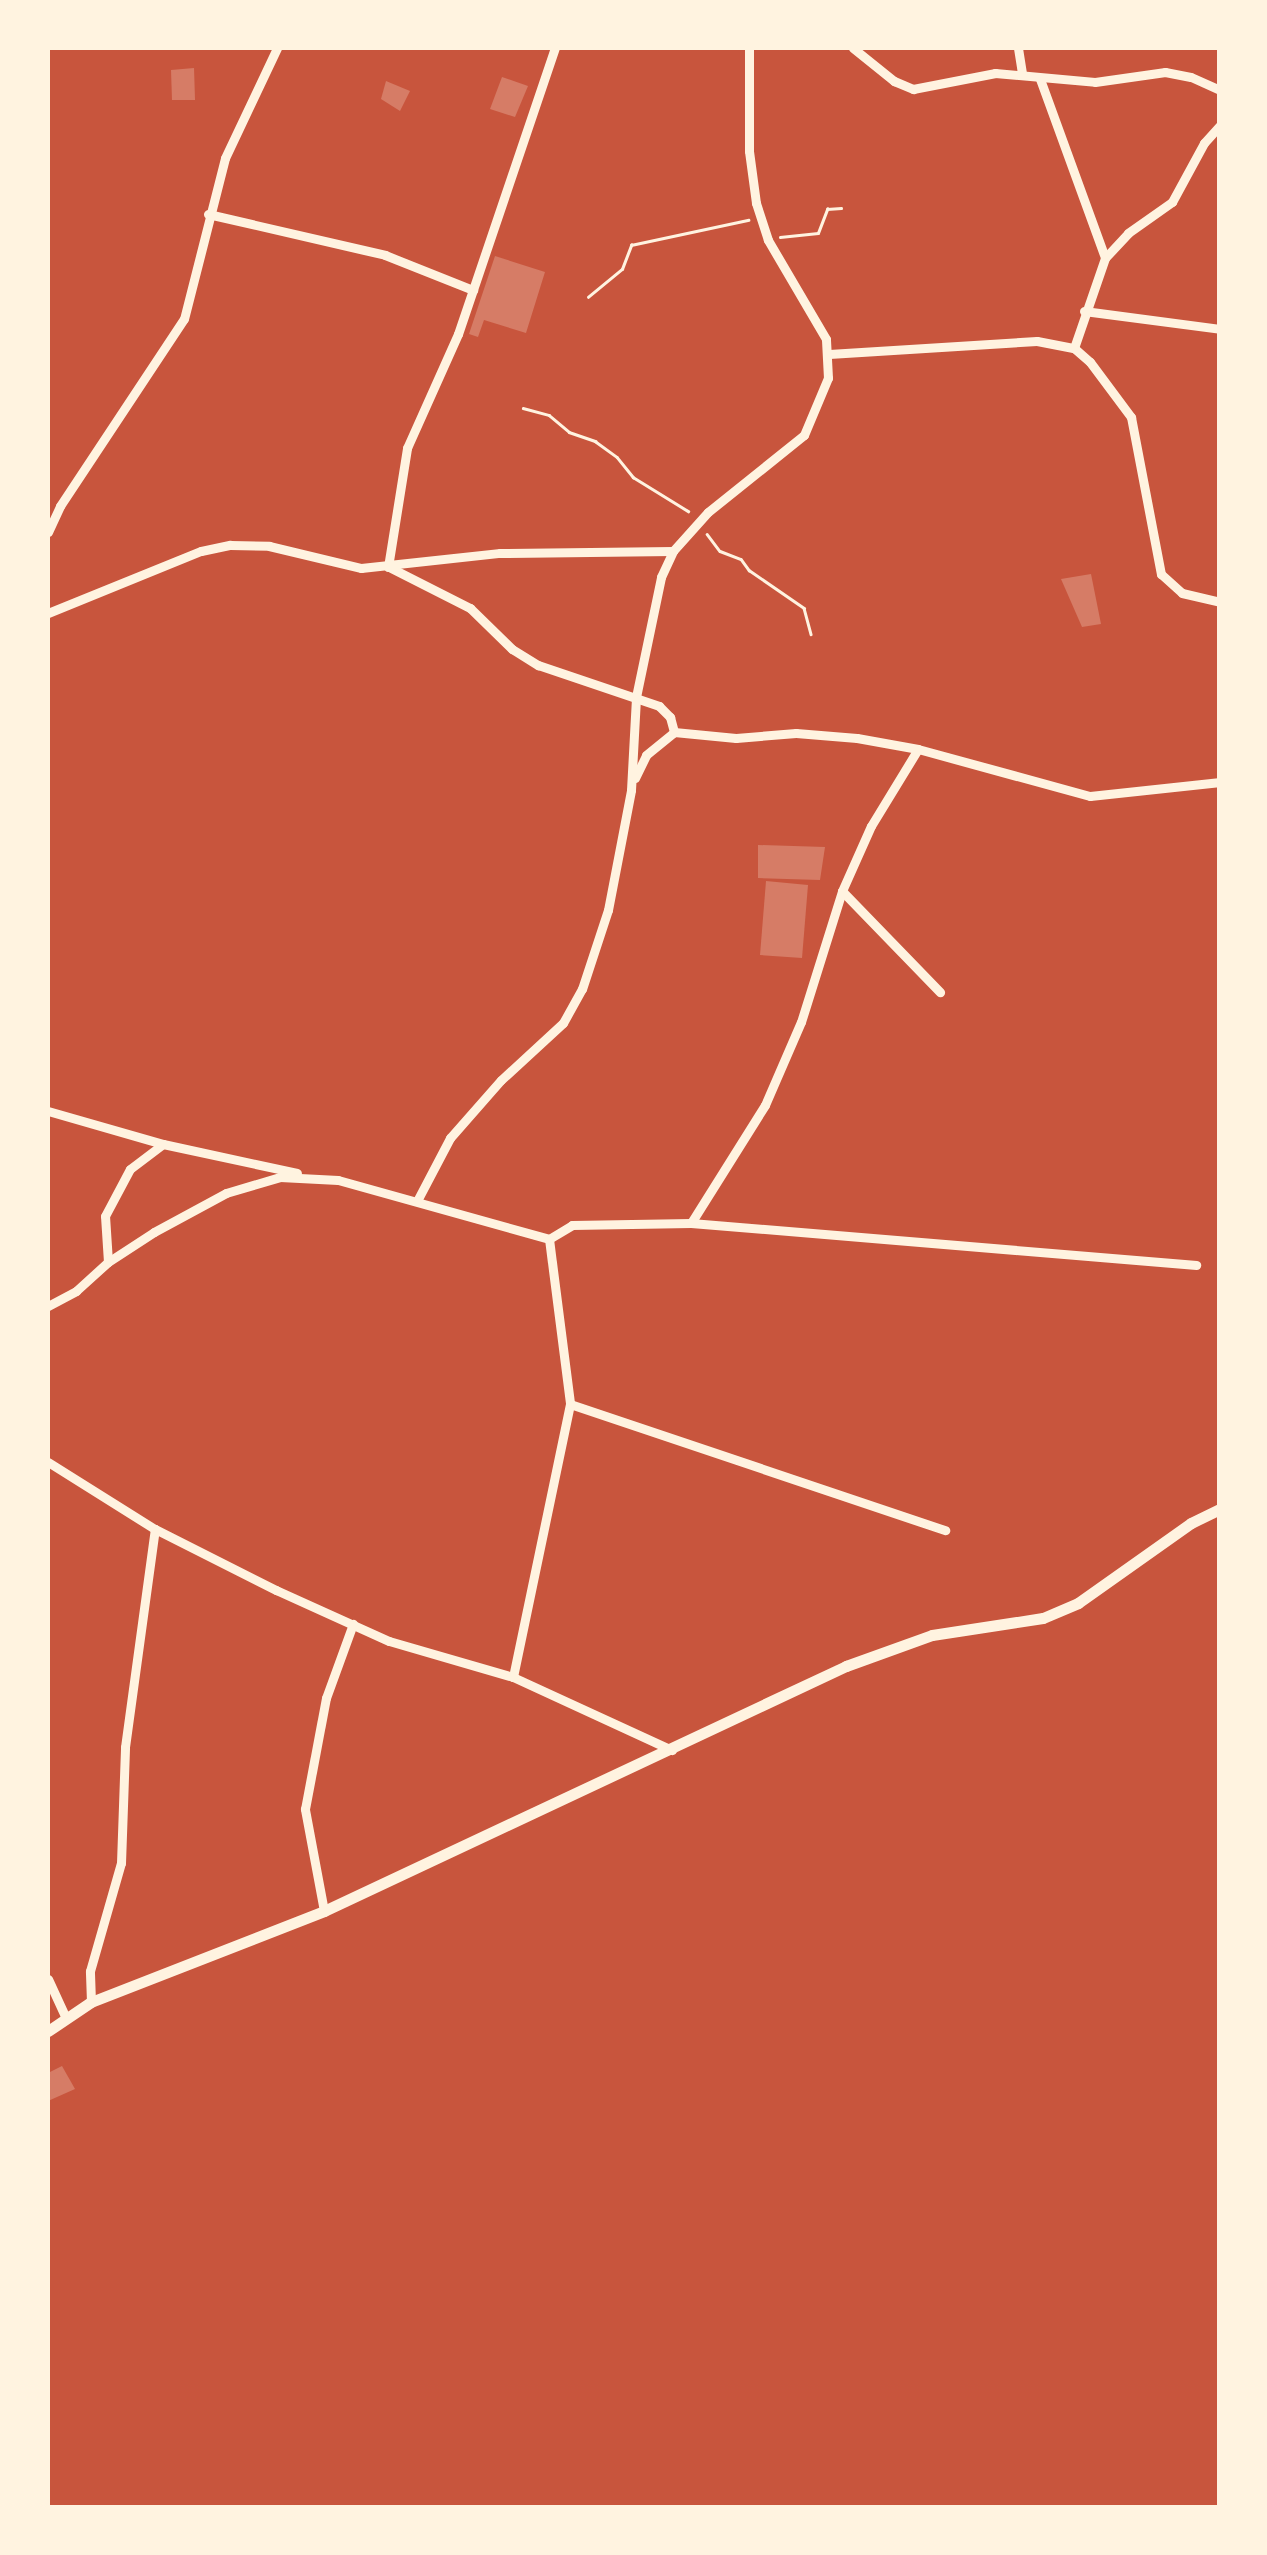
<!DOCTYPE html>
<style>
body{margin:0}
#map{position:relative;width:1267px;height:2555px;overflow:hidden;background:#c8553d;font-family:Jost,sans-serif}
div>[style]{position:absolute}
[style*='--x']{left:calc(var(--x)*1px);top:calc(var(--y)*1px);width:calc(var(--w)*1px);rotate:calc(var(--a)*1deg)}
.building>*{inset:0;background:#d67c66}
.path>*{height:2.5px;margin:-1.25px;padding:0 1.25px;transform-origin:1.25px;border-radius:1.25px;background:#fff3e0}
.minor>*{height:9px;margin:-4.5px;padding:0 4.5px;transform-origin:4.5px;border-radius:4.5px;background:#fff3e0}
.tertiary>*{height:11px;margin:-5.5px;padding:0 5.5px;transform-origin:5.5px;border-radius:5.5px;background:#fff3e0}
span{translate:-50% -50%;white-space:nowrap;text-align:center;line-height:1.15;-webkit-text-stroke:10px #fff3e0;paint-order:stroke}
.frame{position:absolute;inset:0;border:50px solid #fff3e0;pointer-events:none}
</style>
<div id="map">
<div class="building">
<i style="clip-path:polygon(194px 68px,195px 100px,172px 100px,171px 70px)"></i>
<i style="clip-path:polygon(502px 77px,528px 86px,515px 117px,490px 109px)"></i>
<i style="clip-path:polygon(386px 81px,410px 91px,400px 111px,381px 99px)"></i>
<i style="clip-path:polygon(495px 256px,545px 272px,526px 333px,484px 320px,478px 337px,469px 334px)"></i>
<i style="clip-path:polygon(1091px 574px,1101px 624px,1082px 627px,1061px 579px)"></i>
<i style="clip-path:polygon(758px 845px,825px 847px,820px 880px,758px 878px)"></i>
<i style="clip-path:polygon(766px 881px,808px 885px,802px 958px,760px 955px)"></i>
<i style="clip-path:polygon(62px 2066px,75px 2089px,48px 2101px,48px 2073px)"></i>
</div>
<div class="path">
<i style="--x:780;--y:237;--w:38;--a:-6"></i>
<i style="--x:818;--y:233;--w:26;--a:-69"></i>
<i style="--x:827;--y:209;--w:14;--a:-4"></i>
<i style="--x:588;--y:297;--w:44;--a:-39.5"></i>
<i style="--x:622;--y:269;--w:26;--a:-69"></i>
<i style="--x:631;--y:245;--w:120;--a:-12.1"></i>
<i style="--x:523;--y:408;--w:27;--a:15"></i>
<i style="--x:549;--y:415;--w:26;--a:40"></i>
<i style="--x:569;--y:432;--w:28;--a:19"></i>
<i style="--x:595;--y:441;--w:27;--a:36"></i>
<i style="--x:617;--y:457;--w:26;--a:51"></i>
<i style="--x:633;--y:477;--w:65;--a:31.7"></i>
<i style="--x:707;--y:534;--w:21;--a:53"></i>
<i style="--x:720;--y:551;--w:22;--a:21"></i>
<i style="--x:741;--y:559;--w:14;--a:54"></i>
<i style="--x:749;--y:570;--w:67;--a:34.6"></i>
<i style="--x:804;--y:608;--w:27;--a:75"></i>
</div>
<div class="minor">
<i style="--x:853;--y:48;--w:53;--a:38.8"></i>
<i style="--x:894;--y:81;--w:21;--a:23"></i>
<i style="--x:913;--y:89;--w:84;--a:-11"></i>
<i style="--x:995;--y:73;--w:100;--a:5.1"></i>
<i style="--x:1095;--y:82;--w:71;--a:-8.1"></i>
<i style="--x:1165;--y:72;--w:26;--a:11"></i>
<i style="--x:1191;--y:77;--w:32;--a:24"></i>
<i style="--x:1018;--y:48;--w:26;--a:81"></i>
<i style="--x:1040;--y:79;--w:190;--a:70"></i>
<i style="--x:208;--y:214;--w:182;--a:13"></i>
<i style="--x:385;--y:255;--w:95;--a:21.7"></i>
<i style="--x:1084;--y:311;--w:137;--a:7.5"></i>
<i style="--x:1074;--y:348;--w:95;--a:-71"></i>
<i style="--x:1105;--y:258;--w:34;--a:-47"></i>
<i style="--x:1128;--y:233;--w:54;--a:-35.2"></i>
<i style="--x:1172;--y:202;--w:67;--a:-61.5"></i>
<i style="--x:1204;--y:143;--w:24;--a:-48"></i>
<i style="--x:829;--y:354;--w:208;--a:-3.6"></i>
<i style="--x:1037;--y:341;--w:38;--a:11"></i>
<i style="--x:1074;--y:348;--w:21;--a:41"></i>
<i style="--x:1090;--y:362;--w:69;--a:53.3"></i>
<i style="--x:1131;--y:417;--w:160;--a:79.2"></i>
<i style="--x:1161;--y:574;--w:28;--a:42"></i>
<i style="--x:1182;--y:593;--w:39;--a:13"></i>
<i style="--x:48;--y:532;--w:29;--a:-65"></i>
<i style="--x:60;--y:506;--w:224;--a:-56.5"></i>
<i style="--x:184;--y:319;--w:166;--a:-75.7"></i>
<i style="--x:225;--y:158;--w:122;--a:-64.7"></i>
<i style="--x:388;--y:567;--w:121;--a:-80.9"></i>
<i style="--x:407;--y:448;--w:125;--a:-65.9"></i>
<i style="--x:458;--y:334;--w:302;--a:-71.3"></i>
<i style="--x:391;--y:568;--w:89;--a:26.9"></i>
<i style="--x:470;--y:608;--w:59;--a:44.3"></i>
<i style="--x:512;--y:649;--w:31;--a:32"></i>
<i style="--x:538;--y:665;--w:128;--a:18.7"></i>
<i style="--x:659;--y:706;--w:16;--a:45"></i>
<i style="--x:670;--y:717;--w:16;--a:75"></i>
<i style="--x:48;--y:613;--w:165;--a:-22.1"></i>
<i style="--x:201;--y:551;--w:30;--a:-12"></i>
<i style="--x:230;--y:545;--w:39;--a:1"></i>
<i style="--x:269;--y:546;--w:95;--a:13.4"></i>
<i style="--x:361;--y:568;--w:140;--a:-6.2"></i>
<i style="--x:500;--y:553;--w:173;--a:-0.7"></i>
<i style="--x:635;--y:778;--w:25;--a:-64"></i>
<i style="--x:646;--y:755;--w:36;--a:-39"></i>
<i style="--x:674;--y:732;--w:62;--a:5.5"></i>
<i style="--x:736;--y:738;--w:60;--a:-4.8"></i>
<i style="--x:796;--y:733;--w:61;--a:4.7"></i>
<i style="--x:857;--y:738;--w:62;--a:10.2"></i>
<i style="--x:918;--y:749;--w:178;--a:15.3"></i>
<i style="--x:1090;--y:796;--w:131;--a:-6.1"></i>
<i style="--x:842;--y:891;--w:141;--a:45.9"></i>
<i style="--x:48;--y:1111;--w:120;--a:16"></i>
<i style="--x:163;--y:1144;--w:137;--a:12.2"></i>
<i style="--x:418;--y:1199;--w:69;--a:-62.3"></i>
<i style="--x:450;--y:1138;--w:77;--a:-48.7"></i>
<i style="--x:501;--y:1080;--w:84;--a:-42.6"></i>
<i style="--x:563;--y:1023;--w:39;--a:-61"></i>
<i style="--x:582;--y:989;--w:83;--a:-71.8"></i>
<i style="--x:608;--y:910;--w:122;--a:-79.1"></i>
<i style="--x:631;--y:790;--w:93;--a:-86.9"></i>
<i style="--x:636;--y:697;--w:123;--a:-78.2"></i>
<i style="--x:661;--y:577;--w:29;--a:-65"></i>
<i style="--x:673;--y:551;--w:52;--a:-48.1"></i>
<i style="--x:708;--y:512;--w:123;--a:-38.7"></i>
<i style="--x:804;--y:435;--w:62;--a:-67.2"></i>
<i style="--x:828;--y:378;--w:39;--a:-93"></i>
<i style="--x:826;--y:339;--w:115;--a:-120.4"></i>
<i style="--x:768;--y:240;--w:39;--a:-108"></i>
<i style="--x:756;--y:203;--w:52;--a:-97.7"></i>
<i style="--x:749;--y:151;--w:103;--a:-90"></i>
<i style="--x:691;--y:1223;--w:139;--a:-57.9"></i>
<i style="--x:765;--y:1105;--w:90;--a:-66.6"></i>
<i style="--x:801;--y:1022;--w:137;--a:-72.6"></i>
<i style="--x:842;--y:891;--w:71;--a:-66"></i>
<i style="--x:871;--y:826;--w:90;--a:-58.6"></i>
<i style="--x:549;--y:1239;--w:27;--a:-31"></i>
<i style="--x:572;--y:1225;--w:119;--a:-1"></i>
<i style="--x:691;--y:1223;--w:507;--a:4.75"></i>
<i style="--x:108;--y:1262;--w:46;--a:-93.7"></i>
<i style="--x:105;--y:1216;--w:53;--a:-62"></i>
<i style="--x:130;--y:1169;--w:41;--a:-37.1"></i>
<i style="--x:48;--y:1306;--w:32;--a:-28"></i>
<i style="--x:76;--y:1291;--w:43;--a:-42.2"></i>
<i style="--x:108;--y:1262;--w:55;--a:-33.1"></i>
<i style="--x:154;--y:1232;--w:82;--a:-28.4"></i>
<i style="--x:226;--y:1193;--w:56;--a:-16.5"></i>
<i style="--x:280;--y:1177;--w:58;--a:3"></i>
<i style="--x:338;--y:1180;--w:219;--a:15.6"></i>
<i style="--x:549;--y:1239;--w:166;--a:82.7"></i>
<i style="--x:570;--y:1404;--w:279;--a:101.8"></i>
<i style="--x:570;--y:1404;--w:396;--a:18.6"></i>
<i style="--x:48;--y:1462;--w:126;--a:32.1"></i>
<i style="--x:155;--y:1529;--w:136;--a:26.8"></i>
<i style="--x:276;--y:1590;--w:124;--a:24.3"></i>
<i style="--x:389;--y:1641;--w:129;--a:16.2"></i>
<i style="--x:513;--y:1677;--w:175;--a:24.7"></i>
<i style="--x:324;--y:1911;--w:104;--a:-100.6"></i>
<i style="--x:305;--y:1809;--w:113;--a:-79.3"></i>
<i style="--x:326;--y:1698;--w:79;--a:-70"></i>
<i style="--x:48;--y:1979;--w:41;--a:65.3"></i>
<i style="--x:91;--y:2002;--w:31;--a:-92"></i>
<i style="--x:90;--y:1971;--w:112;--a:-74"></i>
<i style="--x:121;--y:1863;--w:116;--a:-88"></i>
<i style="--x:125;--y:1747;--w:220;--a:-82.2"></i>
</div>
<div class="tertiary">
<i style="--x:48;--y:2031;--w:52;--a:-34"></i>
<i style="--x:91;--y:2002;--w:250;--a:-21.3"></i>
<i style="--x:324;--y:1911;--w:577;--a:-25.14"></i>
<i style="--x:846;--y:1666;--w:91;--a:-19.8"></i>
<i style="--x:932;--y:1635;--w:112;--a:-8.7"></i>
<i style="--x:1043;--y:1618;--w:38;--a:-23"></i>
<i style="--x:1078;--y:1603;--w:138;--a:-35.3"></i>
<i style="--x:1191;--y:1523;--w:32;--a:-26"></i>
</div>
<div class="frame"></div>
</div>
